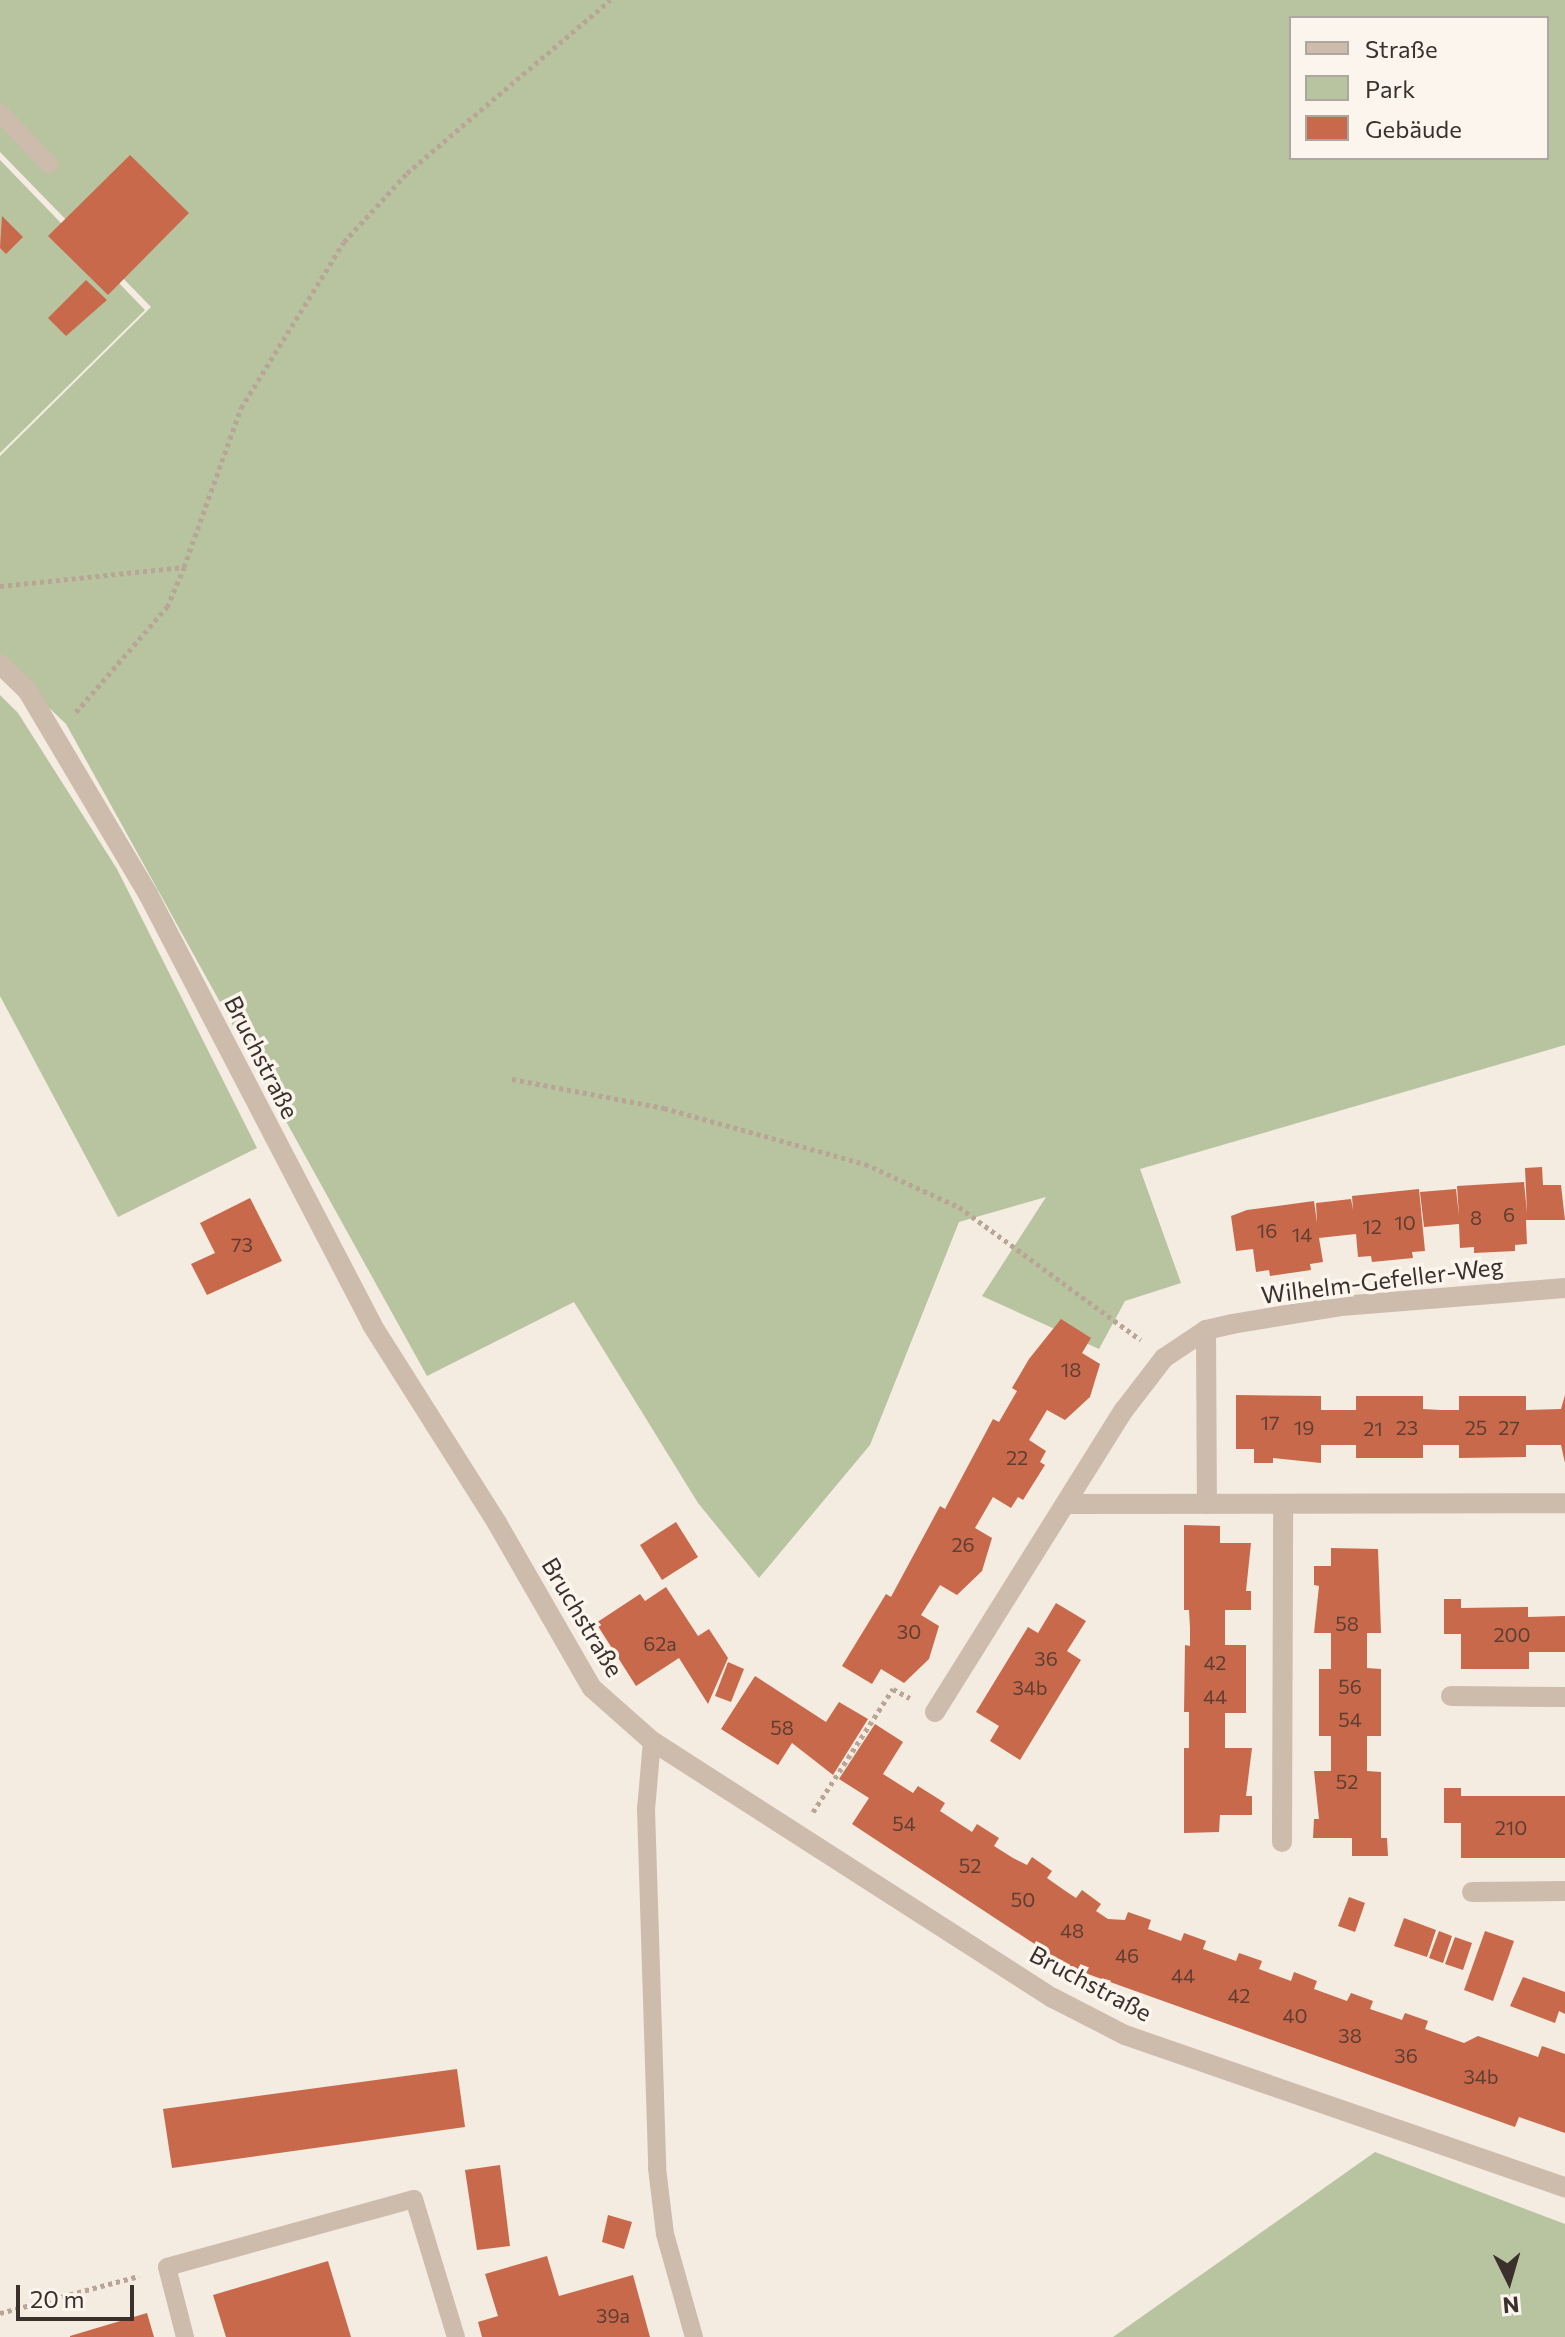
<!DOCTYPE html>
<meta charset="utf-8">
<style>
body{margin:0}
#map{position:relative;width:1565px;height:2337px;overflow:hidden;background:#f4ebe1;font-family:Commissioner,sans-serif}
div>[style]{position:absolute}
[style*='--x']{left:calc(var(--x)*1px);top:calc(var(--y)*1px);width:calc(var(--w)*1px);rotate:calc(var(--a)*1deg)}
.green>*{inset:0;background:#b8c4a0}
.building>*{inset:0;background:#c8694b}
.path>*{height:5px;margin-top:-2.5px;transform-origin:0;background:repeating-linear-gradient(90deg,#b9a596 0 4px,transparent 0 8px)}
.lane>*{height:18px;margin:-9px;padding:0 9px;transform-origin:9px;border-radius:9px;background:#cdbbac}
.street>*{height:20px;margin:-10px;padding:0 10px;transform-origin:10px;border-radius:10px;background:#cdbbac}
span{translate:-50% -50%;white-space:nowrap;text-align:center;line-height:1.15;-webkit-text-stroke:7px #fbf5ee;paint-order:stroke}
.number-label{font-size:20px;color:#5e3e33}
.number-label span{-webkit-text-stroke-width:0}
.street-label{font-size:24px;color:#3b302b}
.legend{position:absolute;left:1289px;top:16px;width:260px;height:144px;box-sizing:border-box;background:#fbf5ee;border:2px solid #aea6a0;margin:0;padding:10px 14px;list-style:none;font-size:24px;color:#3b302b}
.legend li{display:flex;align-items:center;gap:16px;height:40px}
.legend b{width:40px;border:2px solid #aea6a0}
.north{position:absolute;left:1469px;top:2241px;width:80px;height:80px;-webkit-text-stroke:6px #fbf5ee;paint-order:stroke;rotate:175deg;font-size:22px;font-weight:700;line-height:32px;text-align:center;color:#3b302b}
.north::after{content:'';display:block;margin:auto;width:28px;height:36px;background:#3b302b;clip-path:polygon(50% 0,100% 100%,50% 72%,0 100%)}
.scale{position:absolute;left:16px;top:2285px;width:118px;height:36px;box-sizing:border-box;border:4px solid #3b302b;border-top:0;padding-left:10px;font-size:24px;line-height:28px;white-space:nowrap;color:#3b302b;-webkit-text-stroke:6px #fbf5ee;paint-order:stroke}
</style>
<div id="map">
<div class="green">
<i style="clip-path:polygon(evenodd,0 0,1565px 0,1565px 1045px,1140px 1169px,1181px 1283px,1125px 1301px,1099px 1349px,982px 1296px,1046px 1197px,959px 1222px,870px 1445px,759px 1578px,698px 1503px,574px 1302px,427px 1376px,66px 724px,0 661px,0 456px,151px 307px,0 152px,0 0,1291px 18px,1547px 18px,1547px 158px,1291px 158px,1291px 18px)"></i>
<i style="clip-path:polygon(0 160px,145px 310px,0 453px)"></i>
<i style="clip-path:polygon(0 695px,18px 713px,117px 869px,257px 1148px,118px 1217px,0 996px)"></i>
<i style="clip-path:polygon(1375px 2152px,1565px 2224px,1565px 2337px,1113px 2337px)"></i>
</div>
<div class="building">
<i style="clip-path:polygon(130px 155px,189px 213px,108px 295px,48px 236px)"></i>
<i style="clip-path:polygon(2px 216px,23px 237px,6px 254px,0 248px)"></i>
<i style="clip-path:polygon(86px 280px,107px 300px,66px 336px,48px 318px)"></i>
<i style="clip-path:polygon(1542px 1167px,1543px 1185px,1561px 1185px,1565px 1220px,1526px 1220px,1527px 1244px,1515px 1245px,1515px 1251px,1474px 1253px,1474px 1247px,1460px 1248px,1459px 1224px,1424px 1227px,1420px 1192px,1456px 1189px,1459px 1216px,1457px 1186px,1524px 1182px,1527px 1213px,1525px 1168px)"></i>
<i style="clip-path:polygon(1419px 1189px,1425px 1251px,1412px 1252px,1413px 1258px,1372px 1262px,1371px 1256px,1358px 1257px,1356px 1234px,1337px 1236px,1319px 1238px,1323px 1262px,1310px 1264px,1311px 1270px,1270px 1276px,1269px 1270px,1256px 1272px,1253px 1249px,1236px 1251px,1231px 1216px,1247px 1210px,1314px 1201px,1317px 1223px,1316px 1203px,1351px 1199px,1353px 1210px,1352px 1196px)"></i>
<i style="clip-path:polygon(250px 1198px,282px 1261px,207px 1295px,191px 1264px,215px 1253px,200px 1223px)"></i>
<i style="clip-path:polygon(1061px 1319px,1091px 1338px,1082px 1353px,1100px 1364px,1090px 1397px,1065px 1420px,1047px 1410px,1029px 1440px,1046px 1451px,1040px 1462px,1045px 1465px,1023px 1500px,1018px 1497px,1011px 1508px,993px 1497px,975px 1528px,992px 1538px,982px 1571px,957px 1595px,940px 1585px,921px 1615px,939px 1626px,929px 1659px,904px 1683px,881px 1669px,872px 1684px,842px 1666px,886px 1594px,891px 1597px,940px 1506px,945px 1509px,993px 1419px,999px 1422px,1017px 1391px,1012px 1388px,1029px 1359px)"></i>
<i style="clip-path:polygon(1236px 1395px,1321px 1396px,1321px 1410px,1356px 1410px,1356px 1396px,1423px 1396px,1423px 1409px,1441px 1410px,1459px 1410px,1459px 1396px,1526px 1396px,1526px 1410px,1561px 1409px,1565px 1395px,1565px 1463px,1561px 1445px,1526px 1445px,1526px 1457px,1459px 1458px,1459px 1445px,1423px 1445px,1423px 1458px,1356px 1458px,1356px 1445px,1321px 1445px,1321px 1463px,1273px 1458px,1273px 1463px,1254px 1463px,1254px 1449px,1236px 1449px)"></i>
<i style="clip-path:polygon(676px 1522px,698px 1557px,662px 1580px,640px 1545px)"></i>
<i style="clip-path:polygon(1184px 1525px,1220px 1526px,1220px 1543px,1251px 1543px,1246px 1591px,1251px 1591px,1251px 1610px,1225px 1610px,1225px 1645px,1246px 1645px,1246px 1713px,1225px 1713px,1225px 1748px,1252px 1748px,1246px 1796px,1252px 1796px,1252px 1815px,1220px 1815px,1219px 1832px,1184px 1833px,1184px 1748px,1189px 1748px,1189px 1712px,1184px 1712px,1185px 1645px,1190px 1646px,1190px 1628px,1189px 1610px,1184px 1610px)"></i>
<i style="clip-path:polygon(1331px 1548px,1378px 1549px,1381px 1633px,1367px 1633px,1367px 1668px,1381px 1669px,1381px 1736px,1367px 1736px,1367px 1771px,1381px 1772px,1381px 1838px,1387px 1838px,1388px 1856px,1352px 1856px,1352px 1838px,1313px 1838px,1314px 1819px,1319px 1819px,1314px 1771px,1331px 1771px,1331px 1736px,1319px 1736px,1319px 1669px,1331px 1669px,1331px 1633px,1314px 1633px,1319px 1586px,1314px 1585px,1314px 1566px,1331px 1566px)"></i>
<i style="clip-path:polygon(666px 1587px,698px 1636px,709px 1629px,728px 1658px,708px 1704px,679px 1658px,636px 1686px,596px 1623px,640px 1594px,645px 1601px)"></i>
<i style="clip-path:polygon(1444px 1599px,1461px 1599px,1461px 1608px,1528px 1607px,1528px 1617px,1565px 1616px,1565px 1652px,1529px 1652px,1529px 1669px,1461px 1669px,1461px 1634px,1444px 1634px)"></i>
<i style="clip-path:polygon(1056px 1603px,1086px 1621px,1067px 1651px,1081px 1660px,1020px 1760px,990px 1741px,999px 1726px,976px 1712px,1028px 1627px,1038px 1633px)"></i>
<i style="clip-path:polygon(728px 1662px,744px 1669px,731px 1702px,715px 1696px)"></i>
<i style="clip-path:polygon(755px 1676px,826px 1722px,839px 1702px,868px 1719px,833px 1775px,792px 1743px,778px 1765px,721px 1729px)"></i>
<i style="clip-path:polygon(875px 1724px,903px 1742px,883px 1774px,913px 1793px,918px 1786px,945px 1803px,940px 1811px,972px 1832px,977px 1824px,999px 1838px,994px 1846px,1013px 1858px,1027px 1865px,1032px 1857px,1052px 1871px,1047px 1878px,1064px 1890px,1076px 1898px,1082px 1890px,1101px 1904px,1096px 1911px,1108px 1919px,1125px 1920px,1128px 1912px,1151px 1920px,1148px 1929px,1181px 1941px,1184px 1933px,1206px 1941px,1203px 1949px,1236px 1961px,1239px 1953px,1262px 1961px,1259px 1969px,1291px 1981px,1294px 1972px,1317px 1981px,1314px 1989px,1347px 2001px,1351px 1993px,1373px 2001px,1370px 2009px,1402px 2020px,1405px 2013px,1428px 2021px,1425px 2029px,1464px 2043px,1478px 2036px,1538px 2057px,1542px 2046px,1565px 2054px,1565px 2133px,1519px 2117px,1515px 2127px,1071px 1968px,852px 1824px,869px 1798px,839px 1779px)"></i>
<i style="clip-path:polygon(1444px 1788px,1461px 1788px,1461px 1796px,1565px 1796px,1565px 1858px,1461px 1858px,1461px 1823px,1444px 1823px)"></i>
<i style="clip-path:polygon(1349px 1897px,1365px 1903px,1355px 1932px,1338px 1926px)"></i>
<i style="clip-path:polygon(1404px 1918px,1436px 1930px,1427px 1957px,1394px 1946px)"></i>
<i style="clip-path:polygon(1439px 1931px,1452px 1936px,1443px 1963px,1429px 1958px)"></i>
<i style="clip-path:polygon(1485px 1931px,1514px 1941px,1493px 2001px,1464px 1990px)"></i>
<i style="clip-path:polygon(1455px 1937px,1472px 1943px,1463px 1970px,1445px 1964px)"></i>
<i style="clip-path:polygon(1523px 1977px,1565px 1992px,1565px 2014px,1559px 2011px,1555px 2023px,1510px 2006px)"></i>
<i style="clip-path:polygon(457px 2069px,465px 2127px,172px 2168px,163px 2109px)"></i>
<i style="clip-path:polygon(500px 2165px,510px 2246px,477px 2250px,465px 2170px)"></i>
<i style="clip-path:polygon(608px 2215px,632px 2222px,624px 2249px,602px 2242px)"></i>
<i style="clip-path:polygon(547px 2256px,559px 2296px,633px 2275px,650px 2337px,482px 2337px,478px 2322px,498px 2316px,485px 2274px)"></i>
<i style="clip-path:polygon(328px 2261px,351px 2337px,226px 2337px,213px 2295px)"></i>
<i style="clip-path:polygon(147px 2313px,154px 2337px,70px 2337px,70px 2336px)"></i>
</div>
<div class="path">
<i style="--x:0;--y:586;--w:185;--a:-5.9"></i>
<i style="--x:184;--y:567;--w:169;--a:-70.3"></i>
<i style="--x:241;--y:408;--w:195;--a:-58.2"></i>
<i style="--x:344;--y:242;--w:93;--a:-47.6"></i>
<i style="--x:407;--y:173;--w:267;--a:-40.4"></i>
<i style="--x:76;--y:712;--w:139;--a:-49.1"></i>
<i style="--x:167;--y:607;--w:43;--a:-66.4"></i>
<i style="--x:512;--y:1079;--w:155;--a:10.8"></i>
<i style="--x:664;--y:1108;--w:209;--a:15.6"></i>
<i style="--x:865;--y:1164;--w:103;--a:24.6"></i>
<i style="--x:959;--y:1207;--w:225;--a:36.2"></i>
<i style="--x:813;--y:1812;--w:147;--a:-57"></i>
<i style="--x:893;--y:1689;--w:19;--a:28"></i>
<i style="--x:0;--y:2313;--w:144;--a:-14.9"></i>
</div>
<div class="lane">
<i style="--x:0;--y:113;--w:71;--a:46.1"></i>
<i style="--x:652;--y:1741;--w:68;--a:95"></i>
<i style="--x:646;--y:1809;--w:359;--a:88.2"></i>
<i style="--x:657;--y:2168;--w:66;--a:83.1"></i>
<i style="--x:665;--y:2234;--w:107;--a:74.3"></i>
<i style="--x:185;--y:2337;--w:72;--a:-104.4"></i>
<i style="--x:167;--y:2267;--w:256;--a:-15.4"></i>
<i style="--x:414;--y:2199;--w:144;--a:73.1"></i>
</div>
<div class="street">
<i style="--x:0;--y:664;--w:37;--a:44"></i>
<i style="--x:27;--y:690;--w:237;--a:59.3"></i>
<i style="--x:148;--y:894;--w:486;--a:62.5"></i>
<i style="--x:372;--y:1325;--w:234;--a:57.7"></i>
<i style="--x:497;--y:1523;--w:190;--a:60.1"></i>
<i style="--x:592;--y:1688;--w:80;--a:41.5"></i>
<i style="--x:652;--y:1741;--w:476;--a:32.7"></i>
<i style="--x:1053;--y:1998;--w:81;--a:27.2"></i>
<i style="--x:1125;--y:2035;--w:466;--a:19.1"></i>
<i style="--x:1206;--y:1330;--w:174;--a:89.7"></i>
<i style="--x:1067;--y:1504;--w:498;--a:-0.1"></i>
<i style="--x:1451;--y:1696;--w:114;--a:0.5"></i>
<i style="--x:935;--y:1712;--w:356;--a:-58"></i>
<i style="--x:1124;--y:1410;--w:66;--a:-52.4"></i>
<i style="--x:1164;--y:1358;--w:50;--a:-33.7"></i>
<i style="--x:1206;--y:1330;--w:27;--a:-13"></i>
<i style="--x:1232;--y:1324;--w:110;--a:-9.4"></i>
<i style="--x:1341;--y:1306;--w:225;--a:-4.6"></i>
<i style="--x:1282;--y:1842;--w:338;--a:-89.8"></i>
<i style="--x:1472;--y:1892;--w:93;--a:-0.6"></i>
</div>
<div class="number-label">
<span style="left:1509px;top:1214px">6</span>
<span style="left:1476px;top:1217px">8</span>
<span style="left:1405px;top:1222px">10</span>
<span style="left:1372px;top:1226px">12</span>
<span style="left:1267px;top:1230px">16</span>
<span style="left:1302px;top:1234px">14</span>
<span style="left:242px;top:1244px">73</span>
<span style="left:1071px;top:1369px">18</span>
<span style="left:1270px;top:1422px">17</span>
<span style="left:1304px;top:1427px">19</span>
<span style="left:1407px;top:1427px">23</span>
<span style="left:1476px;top:1427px">25</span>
<span style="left:1509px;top:1427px">27</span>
<span style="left:1373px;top:1428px">21</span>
<span style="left:1017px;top:1457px">22</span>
<span style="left:963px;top:1544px">26</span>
<span style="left:1347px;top:1623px">58</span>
<span style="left:909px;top:1631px">30</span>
<span style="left:1512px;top:1634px">200</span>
<span style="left:660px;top:1643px">62a</span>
<span style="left:1046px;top:1658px">36</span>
<span style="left:1215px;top:1662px">42</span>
<span style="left:1350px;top:1686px">56</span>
<span style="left:1030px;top:1687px">34b</span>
<span style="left:1215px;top:1696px">44</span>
<span style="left:1350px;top:1719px">54</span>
<span style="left:782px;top:1727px">58</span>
<span style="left:1347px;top:1781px">52</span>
<span style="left:904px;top:1823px">54</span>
<span style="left:1511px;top:1827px">210</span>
<span style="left:970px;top:1865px">52</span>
<span style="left:1023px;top:1899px">50</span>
<span style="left:1072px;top:1930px">48</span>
<span style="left:1127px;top:1955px">46</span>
<span style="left:1183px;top:1975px">44</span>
<span style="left:1239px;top:1995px">42</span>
<span style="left:1295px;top:2015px">40</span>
<span style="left:1350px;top:2035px">38</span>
<span style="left:1406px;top:2055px">36</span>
<span style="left:1481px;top:2076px">34b</span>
<span style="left:613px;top:2315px">39a</span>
</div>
<div class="street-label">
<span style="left:262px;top:1057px;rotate:63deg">Bruchstraße</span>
<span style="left:1382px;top:1280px;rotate:-7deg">Wilhelm-Gefeller-Weg</span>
<span style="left:583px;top:1617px;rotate:59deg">Bruchstraße</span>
<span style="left:1091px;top:1983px;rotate:28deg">Bruchstraße</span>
</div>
<ul class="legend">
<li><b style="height:10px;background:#cdbbac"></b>Straße</li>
<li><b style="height:22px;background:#b8c4a0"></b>Park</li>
<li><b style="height:22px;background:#c8694b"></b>Gebäude</li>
</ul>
<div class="north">N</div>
<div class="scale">20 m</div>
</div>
